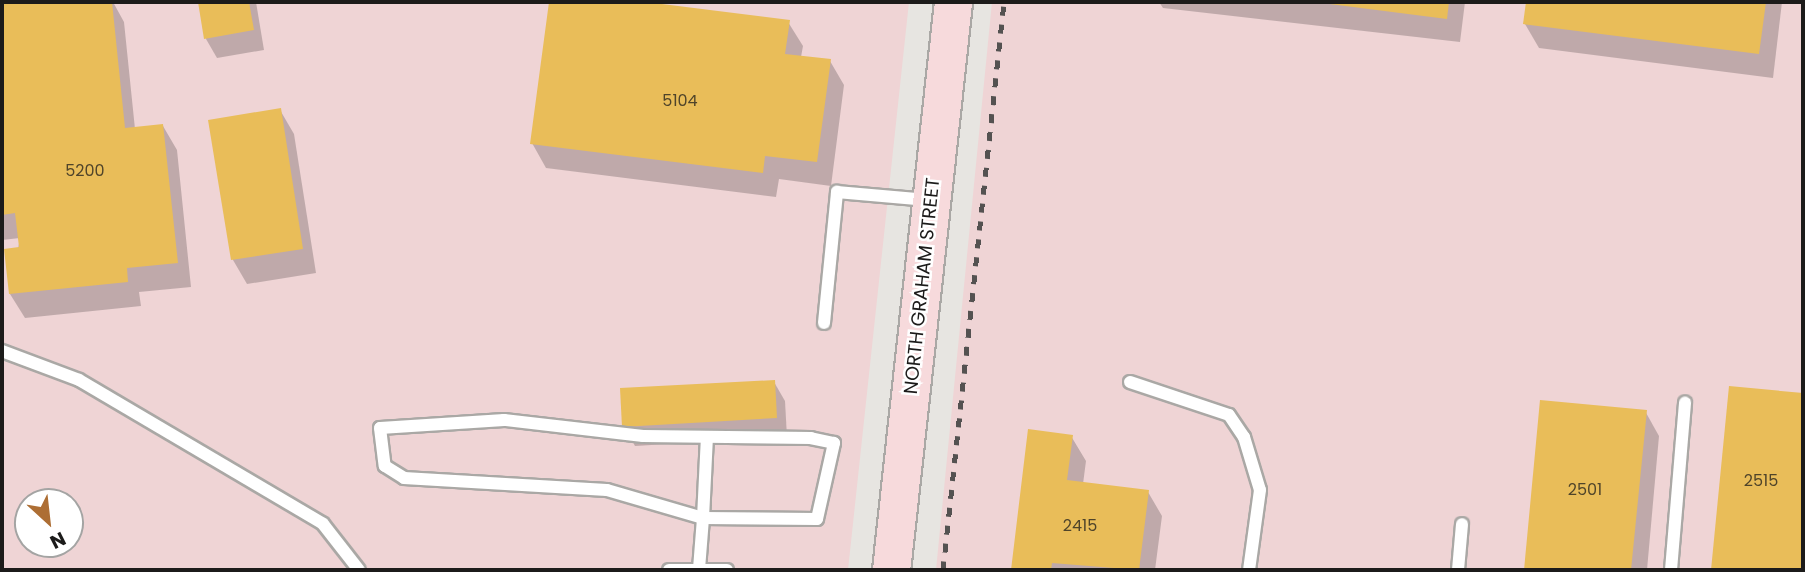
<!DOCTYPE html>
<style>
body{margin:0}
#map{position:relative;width:1805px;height:572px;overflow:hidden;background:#e7e5e1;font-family:Poppins,sans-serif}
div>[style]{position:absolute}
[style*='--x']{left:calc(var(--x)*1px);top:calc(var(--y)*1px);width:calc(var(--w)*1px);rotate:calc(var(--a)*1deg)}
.industrial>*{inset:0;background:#efd4d5}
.shadow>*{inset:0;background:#0003}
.building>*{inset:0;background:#e9bd59}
.roads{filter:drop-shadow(2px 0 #aaa8a5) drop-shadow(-2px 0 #aaa8a5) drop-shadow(0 2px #aaa8a5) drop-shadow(0 -2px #aaa8a5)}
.lane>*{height:12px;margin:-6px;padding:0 6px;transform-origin:6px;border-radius:6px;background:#fff}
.secondary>*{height:37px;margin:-18.5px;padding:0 18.5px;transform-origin:18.5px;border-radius:18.5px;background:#f7dadc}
.rail>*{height:5px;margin-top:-2.5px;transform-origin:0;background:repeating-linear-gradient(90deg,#545251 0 9px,transparent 0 18px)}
span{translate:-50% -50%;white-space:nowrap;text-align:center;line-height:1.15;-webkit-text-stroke:5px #fff;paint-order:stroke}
.number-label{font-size:16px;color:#4f442a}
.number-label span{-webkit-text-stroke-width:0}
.street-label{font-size:19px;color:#1c1b1a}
.frame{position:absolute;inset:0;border:4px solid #1c1b1a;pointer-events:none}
.north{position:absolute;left:14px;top:488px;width:70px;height:70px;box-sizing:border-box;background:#fff;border:2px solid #a4a4a3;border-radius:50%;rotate:153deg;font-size:19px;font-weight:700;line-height:28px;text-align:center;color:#1c1b1a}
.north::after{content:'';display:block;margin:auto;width:24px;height:32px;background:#ad6e34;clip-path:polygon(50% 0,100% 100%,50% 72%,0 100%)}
</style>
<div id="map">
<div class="industrial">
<i style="clip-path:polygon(evenodd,2px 2px,909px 2px,848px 570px,2px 570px,2px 2px,28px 502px,70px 502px,70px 544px,28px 544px,28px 502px)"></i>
<i style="clip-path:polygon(992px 2px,1803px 2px,1803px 570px,936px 570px)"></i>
</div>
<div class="shadow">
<i style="clip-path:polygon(2px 2px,113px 2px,124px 22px,135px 129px,163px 126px,177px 150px,191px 287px,139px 292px,141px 306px,25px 318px,10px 294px,20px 238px,2px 240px)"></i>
<i style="clip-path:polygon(200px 2px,256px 2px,264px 50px,217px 58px,206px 39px)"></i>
<i style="clip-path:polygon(550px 2px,632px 2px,788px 22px,803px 46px,801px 57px,830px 61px,844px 85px,831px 186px,779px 179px,776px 197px,546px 168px,532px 143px)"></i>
<i style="clip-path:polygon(1159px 2px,1465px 2px,1460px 42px,1163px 8px)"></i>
<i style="clip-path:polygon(1527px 2px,1782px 2px,1773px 78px,1539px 48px,1525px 24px)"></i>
<i style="clip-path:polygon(280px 110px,294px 134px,316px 273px,247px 284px,233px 260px,210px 122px)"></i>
<i style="clip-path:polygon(774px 382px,785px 401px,787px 437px,635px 446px,624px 426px)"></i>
<i style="clip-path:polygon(1731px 388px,1803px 394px,1803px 570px,1713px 570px)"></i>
<i style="clip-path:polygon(1542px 402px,1645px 411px,1659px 436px,1647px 570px,1526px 570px)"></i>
<i style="clip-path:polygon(1030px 431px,1071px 436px,1086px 461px,1083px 484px,1148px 492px,1162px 516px,1155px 570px,1012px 570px)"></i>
</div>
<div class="building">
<i style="clip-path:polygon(2px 2px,112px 2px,125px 128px,163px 124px,178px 263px,127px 268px,128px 282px,9px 294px,4px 249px,19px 247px,15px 213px,2px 215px)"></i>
<i style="clip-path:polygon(198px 2px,249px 2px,254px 30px,204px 39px)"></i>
<i style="clip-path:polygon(549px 2px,646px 2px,790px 20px,785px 54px,831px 59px,817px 162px,765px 156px,763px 173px,530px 144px)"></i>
<i style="clip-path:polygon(1314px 2px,1449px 2px,1447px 19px)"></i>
<i style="clip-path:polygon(1526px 2px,1766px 2px,1759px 54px,1523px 24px)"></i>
<i style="clip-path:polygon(281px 108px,303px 249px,231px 260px,208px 120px)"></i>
<i style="clip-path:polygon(775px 380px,777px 418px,622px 427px,620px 388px)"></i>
<i style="clip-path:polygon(1729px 386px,1803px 393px,1803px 570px,1711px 570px)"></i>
<i style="clip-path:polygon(1540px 400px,1647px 410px,1631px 570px,1524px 570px)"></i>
<i style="clip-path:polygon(1028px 429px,1073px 435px,1067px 480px,1149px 490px,1139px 570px,1052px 563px,1051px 570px,1011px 570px)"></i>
</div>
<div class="roads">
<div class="lane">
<i style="--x:824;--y:323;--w:132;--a:-84.3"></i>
<i style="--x:837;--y:192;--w:91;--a:5"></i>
<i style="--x:2;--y:351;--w:82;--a:20.6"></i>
<i style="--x:79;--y:380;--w:283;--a:30.5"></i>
<i style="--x:323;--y:524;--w:58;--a:52"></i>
<i style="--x:1130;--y:382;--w:104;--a:18.4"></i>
<i style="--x:1229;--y:415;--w:27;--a:56"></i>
<i style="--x:1244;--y:437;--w:55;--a:73.2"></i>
<i style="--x:1260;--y:490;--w:81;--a:97.8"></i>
<i style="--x:699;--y:569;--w:51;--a:-85.5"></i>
<i style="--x:703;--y:518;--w:114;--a:0.5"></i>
<i style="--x:817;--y:519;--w:78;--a:-77.4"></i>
<i style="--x:834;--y:443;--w:24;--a:-168"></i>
<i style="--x:811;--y:438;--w:168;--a:-179.3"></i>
<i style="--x:643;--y:436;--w:140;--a:-173.4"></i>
<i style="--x:504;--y:420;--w:124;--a:176.3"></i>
<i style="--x:380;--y:428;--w:38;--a:83"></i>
<i style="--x:385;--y:466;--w:22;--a:32"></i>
<i style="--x:404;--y:478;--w:203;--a:3.4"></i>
<i style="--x:607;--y:490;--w:100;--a:16.3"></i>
<i style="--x:703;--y:518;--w:81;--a:-87.2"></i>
<i style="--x:669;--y:570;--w:58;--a:0"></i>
<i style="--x:1458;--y:570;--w:46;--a:-85"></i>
<i style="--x:1671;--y:570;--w:168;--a:-85.2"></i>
</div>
<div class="secondary">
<i style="--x:891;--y:570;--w:571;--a:-83.77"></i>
</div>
</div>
<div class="rail">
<i style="--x:943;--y:570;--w:571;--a:-83.87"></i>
</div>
<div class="number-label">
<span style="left:680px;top:101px">5104</span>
<span style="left:85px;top:171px">5200</span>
<span style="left:1761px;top:481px">2515</span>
<span style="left:1585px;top:490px">2501</span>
<span style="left:1080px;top:526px">2415</span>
</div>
<div class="street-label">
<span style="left:922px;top:286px;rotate:-84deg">NORTH GRAHAM STREET</span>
</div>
<div class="frame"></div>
<div class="north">N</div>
</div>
